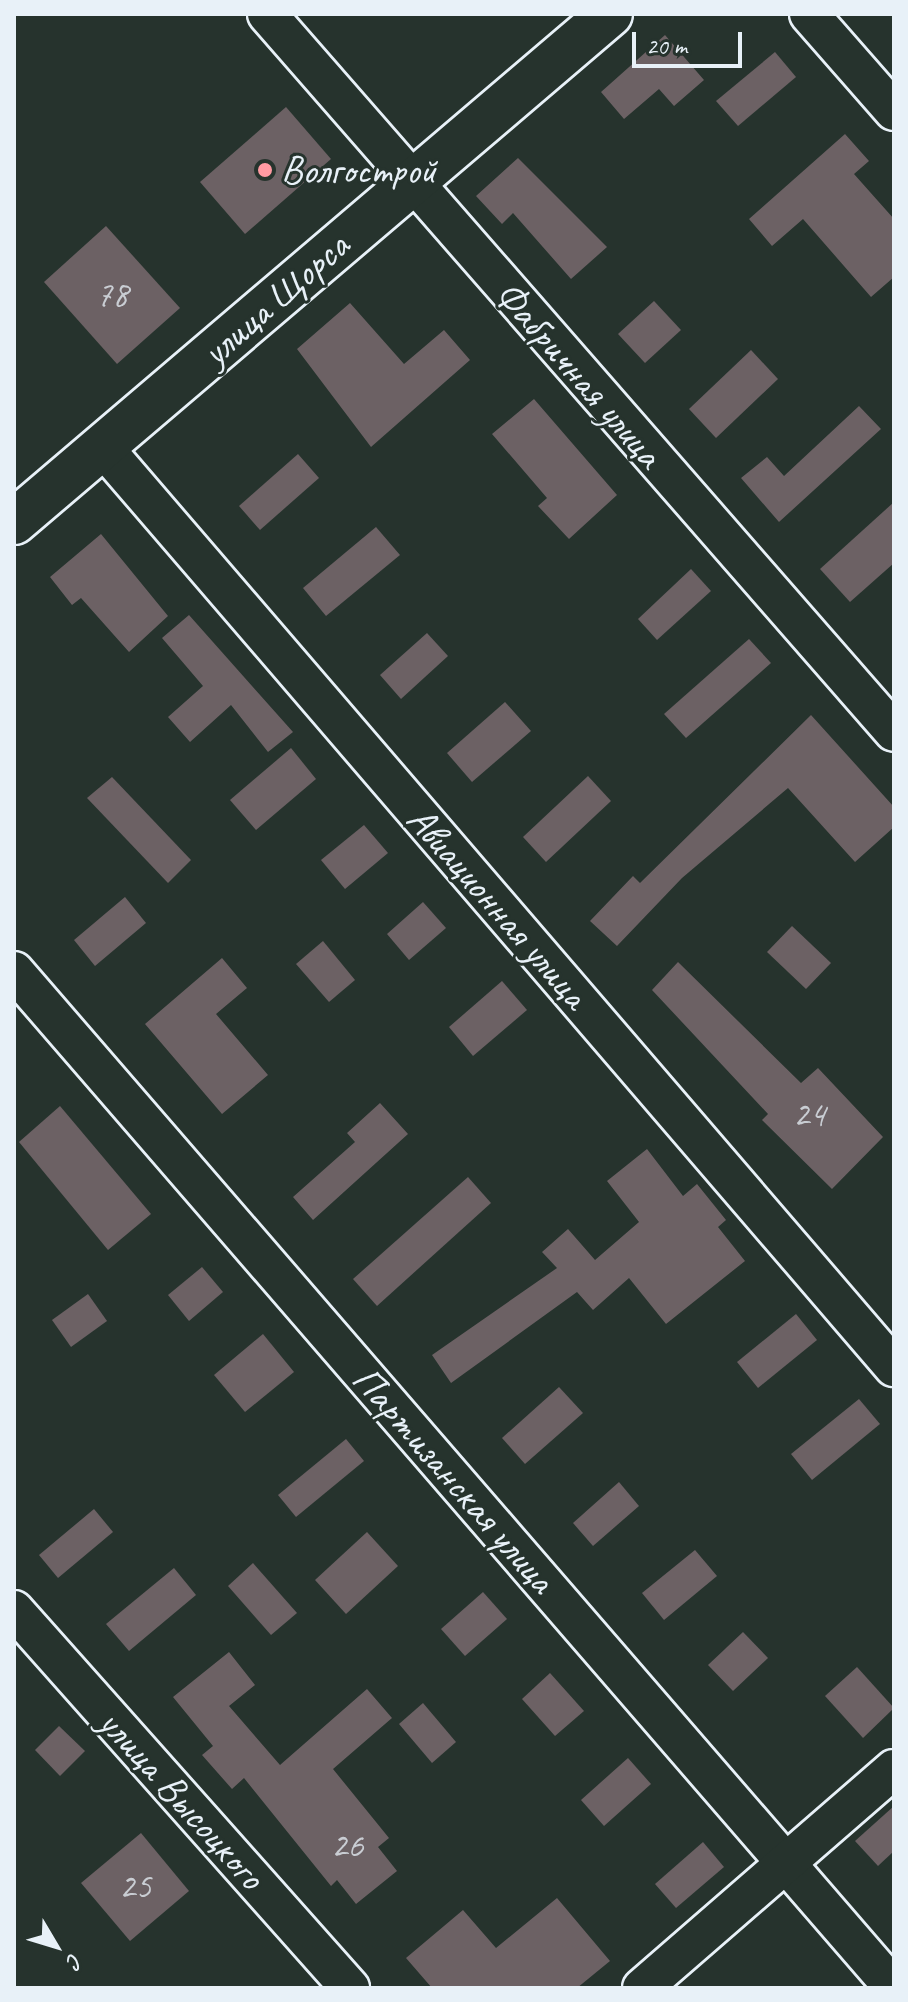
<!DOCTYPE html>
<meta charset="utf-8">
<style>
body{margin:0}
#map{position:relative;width:908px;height:2002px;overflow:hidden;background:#26332d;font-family:Caveat,sans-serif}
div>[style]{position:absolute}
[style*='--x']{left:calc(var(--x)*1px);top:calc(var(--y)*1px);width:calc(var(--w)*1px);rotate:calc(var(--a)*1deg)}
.building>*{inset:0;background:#6c6164}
.roads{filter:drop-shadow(2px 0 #e8f1f8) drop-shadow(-2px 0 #e8f1f8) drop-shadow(0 2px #e8f1f8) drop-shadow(0 -2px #e8f1f8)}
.minor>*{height:38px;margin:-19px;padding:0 19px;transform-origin:19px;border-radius:19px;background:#26332d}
.secondary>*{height:44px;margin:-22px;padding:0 22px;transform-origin:22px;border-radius:22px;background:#26332d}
.dots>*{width:22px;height:22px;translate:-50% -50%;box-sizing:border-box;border:4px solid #26332d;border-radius:50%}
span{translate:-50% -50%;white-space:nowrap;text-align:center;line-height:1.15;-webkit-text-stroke:6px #26332d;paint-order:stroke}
.number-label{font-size:36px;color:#c9cdd3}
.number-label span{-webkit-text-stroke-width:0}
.poi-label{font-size:40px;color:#e8f1f8}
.left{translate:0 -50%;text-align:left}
.street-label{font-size:40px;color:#e8f1f8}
.frame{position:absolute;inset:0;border:16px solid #e8f1f8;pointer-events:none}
.north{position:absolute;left:16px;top:1906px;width:80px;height:80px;-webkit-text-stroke:6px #26332d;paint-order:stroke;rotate:128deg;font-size:22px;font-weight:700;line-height:32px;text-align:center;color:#e8f1f8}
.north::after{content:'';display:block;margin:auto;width:28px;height:36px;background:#e8f1f8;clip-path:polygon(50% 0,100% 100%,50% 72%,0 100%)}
.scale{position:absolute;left:632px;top:32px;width:110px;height:36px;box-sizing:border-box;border:4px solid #e8f1f8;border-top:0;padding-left:10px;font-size:24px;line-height:28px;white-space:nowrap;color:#e8f1f8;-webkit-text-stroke:6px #26332d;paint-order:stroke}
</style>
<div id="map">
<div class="building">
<i style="clip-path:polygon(665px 35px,704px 80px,674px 106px,659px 89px,624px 119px,601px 92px)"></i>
<i style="clip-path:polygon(775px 52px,796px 77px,738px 126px,716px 101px)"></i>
<i style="clip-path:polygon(286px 107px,331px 159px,245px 234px,200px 182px)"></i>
<i style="clip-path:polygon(845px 134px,869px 161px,854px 174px,894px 219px,894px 277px,871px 297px,803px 219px,772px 246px,749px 219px)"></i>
<i style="clip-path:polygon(518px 158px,607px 247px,571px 279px,513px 213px,502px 224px,476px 196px)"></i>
<i style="clip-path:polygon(106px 226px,180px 308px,117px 364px,44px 282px)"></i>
<i style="clip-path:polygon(654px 301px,681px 330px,645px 363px,618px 334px)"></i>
<i style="clip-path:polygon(350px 303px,404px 364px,444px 330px,470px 360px,371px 447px,297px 349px)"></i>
<i style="clip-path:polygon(751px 350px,778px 379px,716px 438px,689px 409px)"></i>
<i style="clip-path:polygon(534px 399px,617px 495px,569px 539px,538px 506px,547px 498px,492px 434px)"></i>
<i style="clip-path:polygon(859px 406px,881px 429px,779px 522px,741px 478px,767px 457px,784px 476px)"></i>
<i style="clip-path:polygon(298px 454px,319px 478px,260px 530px,239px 506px)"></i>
<i style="clip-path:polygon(894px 502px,894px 563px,850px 602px,820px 569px)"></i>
<i style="clip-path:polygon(376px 527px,400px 555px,326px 616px,303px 588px)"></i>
<i style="clip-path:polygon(101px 534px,168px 616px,129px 652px,81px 598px,72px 605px,50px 577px)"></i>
<i style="clip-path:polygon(691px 569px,711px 591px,657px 640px,638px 619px)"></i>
<i style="clip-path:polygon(189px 615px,293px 732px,268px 752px,231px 705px,190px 742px,168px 717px,203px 686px,162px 638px)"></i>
<i style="clip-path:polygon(427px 633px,448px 656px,401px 699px,380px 675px)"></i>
<i style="clip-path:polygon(749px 639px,771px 663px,686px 738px,664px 714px)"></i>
<i style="clip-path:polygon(505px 702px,531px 731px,472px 782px,447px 753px)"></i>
<i style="clip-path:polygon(811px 715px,894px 807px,894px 827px,855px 862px,788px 788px,682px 878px,617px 946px,590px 921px,633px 876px,640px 883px)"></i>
<i style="clip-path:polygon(291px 748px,316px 779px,256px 830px,230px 800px)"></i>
<i style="clip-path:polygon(588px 776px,611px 801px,546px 862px,523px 837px)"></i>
<i style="clip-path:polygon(112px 777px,191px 860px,168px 883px,87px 798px)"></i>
<i style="clip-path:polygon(364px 825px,388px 853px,345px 889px,321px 860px)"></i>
<i style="clip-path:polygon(125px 897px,146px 923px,95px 966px,74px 940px)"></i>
<i style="clip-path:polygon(423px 902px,446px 928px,409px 960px,387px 934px)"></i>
<i style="clip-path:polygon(792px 926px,831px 963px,806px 989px,767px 952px)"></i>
<i style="clip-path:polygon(323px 941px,355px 980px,329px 1002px,296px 964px)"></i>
<i style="clip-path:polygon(222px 958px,247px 988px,216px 1014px,268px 1075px,222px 1114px,145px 1024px)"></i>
<i style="clip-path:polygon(678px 962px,801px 1083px,818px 1068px,883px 1137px,832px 1189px,762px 1120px,768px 1114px,652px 990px)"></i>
<i style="clip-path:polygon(502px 981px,527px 1010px,473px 1056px,449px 1027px)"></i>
<i style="clip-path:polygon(380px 1103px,408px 1134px,313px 1220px,293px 1197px,355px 1142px,347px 1133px)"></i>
<i style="clip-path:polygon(60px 1106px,151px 1214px,108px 1250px,19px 1142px)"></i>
<i style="clip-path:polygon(647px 1149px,683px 1196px,697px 1184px,726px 1220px,718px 1227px,745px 1261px,666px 1324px,629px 1278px,593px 1310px,577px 1292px,451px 1383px,432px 1355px,557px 1268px,542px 1252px,568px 1229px,595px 1260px,639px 1222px,607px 1181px)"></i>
<i style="clip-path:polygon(468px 1177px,491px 1203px,377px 1306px,353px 1279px)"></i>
<i style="clip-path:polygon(202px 1267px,223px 1292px,189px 1321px,168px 1295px)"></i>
<i style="clip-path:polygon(88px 1294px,107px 1321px,71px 1347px,52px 1320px)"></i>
<i style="clip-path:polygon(796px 1314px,817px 1340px,758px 1388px,737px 1362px)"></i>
<i style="clip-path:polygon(263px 1334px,294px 1372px,245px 1412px,214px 1375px)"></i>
<i style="clip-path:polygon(559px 1387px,583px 1413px,525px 1464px,502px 1438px)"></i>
<i style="clip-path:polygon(859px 1399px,880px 1424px,812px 1480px,791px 1454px)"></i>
<i style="clip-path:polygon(346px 1439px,364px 1461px,296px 1517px,278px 1495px)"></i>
<i style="clip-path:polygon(619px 1482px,639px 1506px,593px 1546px,573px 1523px)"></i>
<i style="clip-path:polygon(94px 1509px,113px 1532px,58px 1578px,39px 1555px)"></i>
<i style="clip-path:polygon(367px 1532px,398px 1566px,346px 1614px,315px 1580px)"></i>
<i style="clip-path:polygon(695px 1550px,717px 1576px,664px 1620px,642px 1593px)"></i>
<i style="clip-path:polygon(253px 1563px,297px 1613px,271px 1635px,228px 1586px)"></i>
<i style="clip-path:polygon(174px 1568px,196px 1595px,129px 1651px,106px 1624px)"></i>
<i style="clip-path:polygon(483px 1592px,507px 1619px,465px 1656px,441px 1629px)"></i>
<i style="clip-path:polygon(743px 1632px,768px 1658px,733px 1691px,708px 1665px)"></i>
<i style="clip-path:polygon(229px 1652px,255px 1685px,229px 1706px,280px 1765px,367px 1689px,392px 1718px,333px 1769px,389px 1838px,378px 1847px,397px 1871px,356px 1904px,337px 1880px,331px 1886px,244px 1778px,232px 1789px,202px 1755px,213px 1746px,173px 1697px)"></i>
<i style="clip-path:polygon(857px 1667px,894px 1708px,863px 1738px,825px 1696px)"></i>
<i style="clip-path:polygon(550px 1673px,584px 1711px,555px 1736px,522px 1699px)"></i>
<i style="clip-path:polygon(423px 1703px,456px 1742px,432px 1763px,399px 1724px)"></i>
<i style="clip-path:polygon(59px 1726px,85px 1751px,60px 1776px,35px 1750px)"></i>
<i style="clip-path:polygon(628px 1758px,651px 1784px,604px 1826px,581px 1800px)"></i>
<i style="clip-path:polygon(894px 1806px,894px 1851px,878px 1866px,855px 1841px)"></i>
<i style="clip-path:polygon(141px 1833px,189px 1891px,130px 1941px,81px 1883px)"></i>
<i style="clip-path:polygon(703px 1842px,724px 1867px,676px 1908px,655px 1884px)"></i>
<i style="clip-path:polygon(557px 1898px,610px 1961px,577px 1988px,432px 1988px,406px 1958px,463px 1910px,496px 1948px)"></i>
</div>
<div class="roads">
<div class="minor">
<i style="--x:267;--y:14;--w:953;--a:48.87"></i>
<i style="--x:809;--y:14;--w:129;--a:48.8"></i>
<i style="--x:102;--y:446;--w:1215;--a:49.31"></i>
<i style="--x:14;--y:971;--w:1345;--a:49.13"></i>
<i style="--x:14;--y:1610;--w:506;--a:48.37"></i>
<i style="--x:642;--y:1988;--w:334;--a:-41"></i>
</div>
<div class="secondary">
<i style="--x:14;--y:522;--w:783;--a:-40.44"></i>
</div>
</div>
<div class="dots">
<i style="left:265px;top:170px;background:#ff9aa2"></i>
</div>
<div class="number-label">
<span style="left:112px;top:295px">78</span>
<span style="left:809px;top:1115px">24</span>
<span style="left:347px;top:1846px">26</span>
<span style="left:135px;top:1887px">25</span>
</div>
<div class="poi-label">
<span class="left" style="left:281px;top:170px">Волгострой</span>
</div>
<div class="street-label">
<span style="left:275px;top:299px;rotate:-41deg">улица Щорса</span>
<span style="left:579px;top:374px;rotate:49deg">Фабричная улица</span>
<span style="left:498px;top:907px;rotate:49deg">Авиационная улица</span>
<span style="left:454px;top:1479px;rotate:49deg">Партизанская улица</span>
<span style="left:182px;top:1799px;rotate:48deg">улица Высоцкого</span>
</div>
<div class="frame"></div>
<div class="north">С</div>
<div class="scale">20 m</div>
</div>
